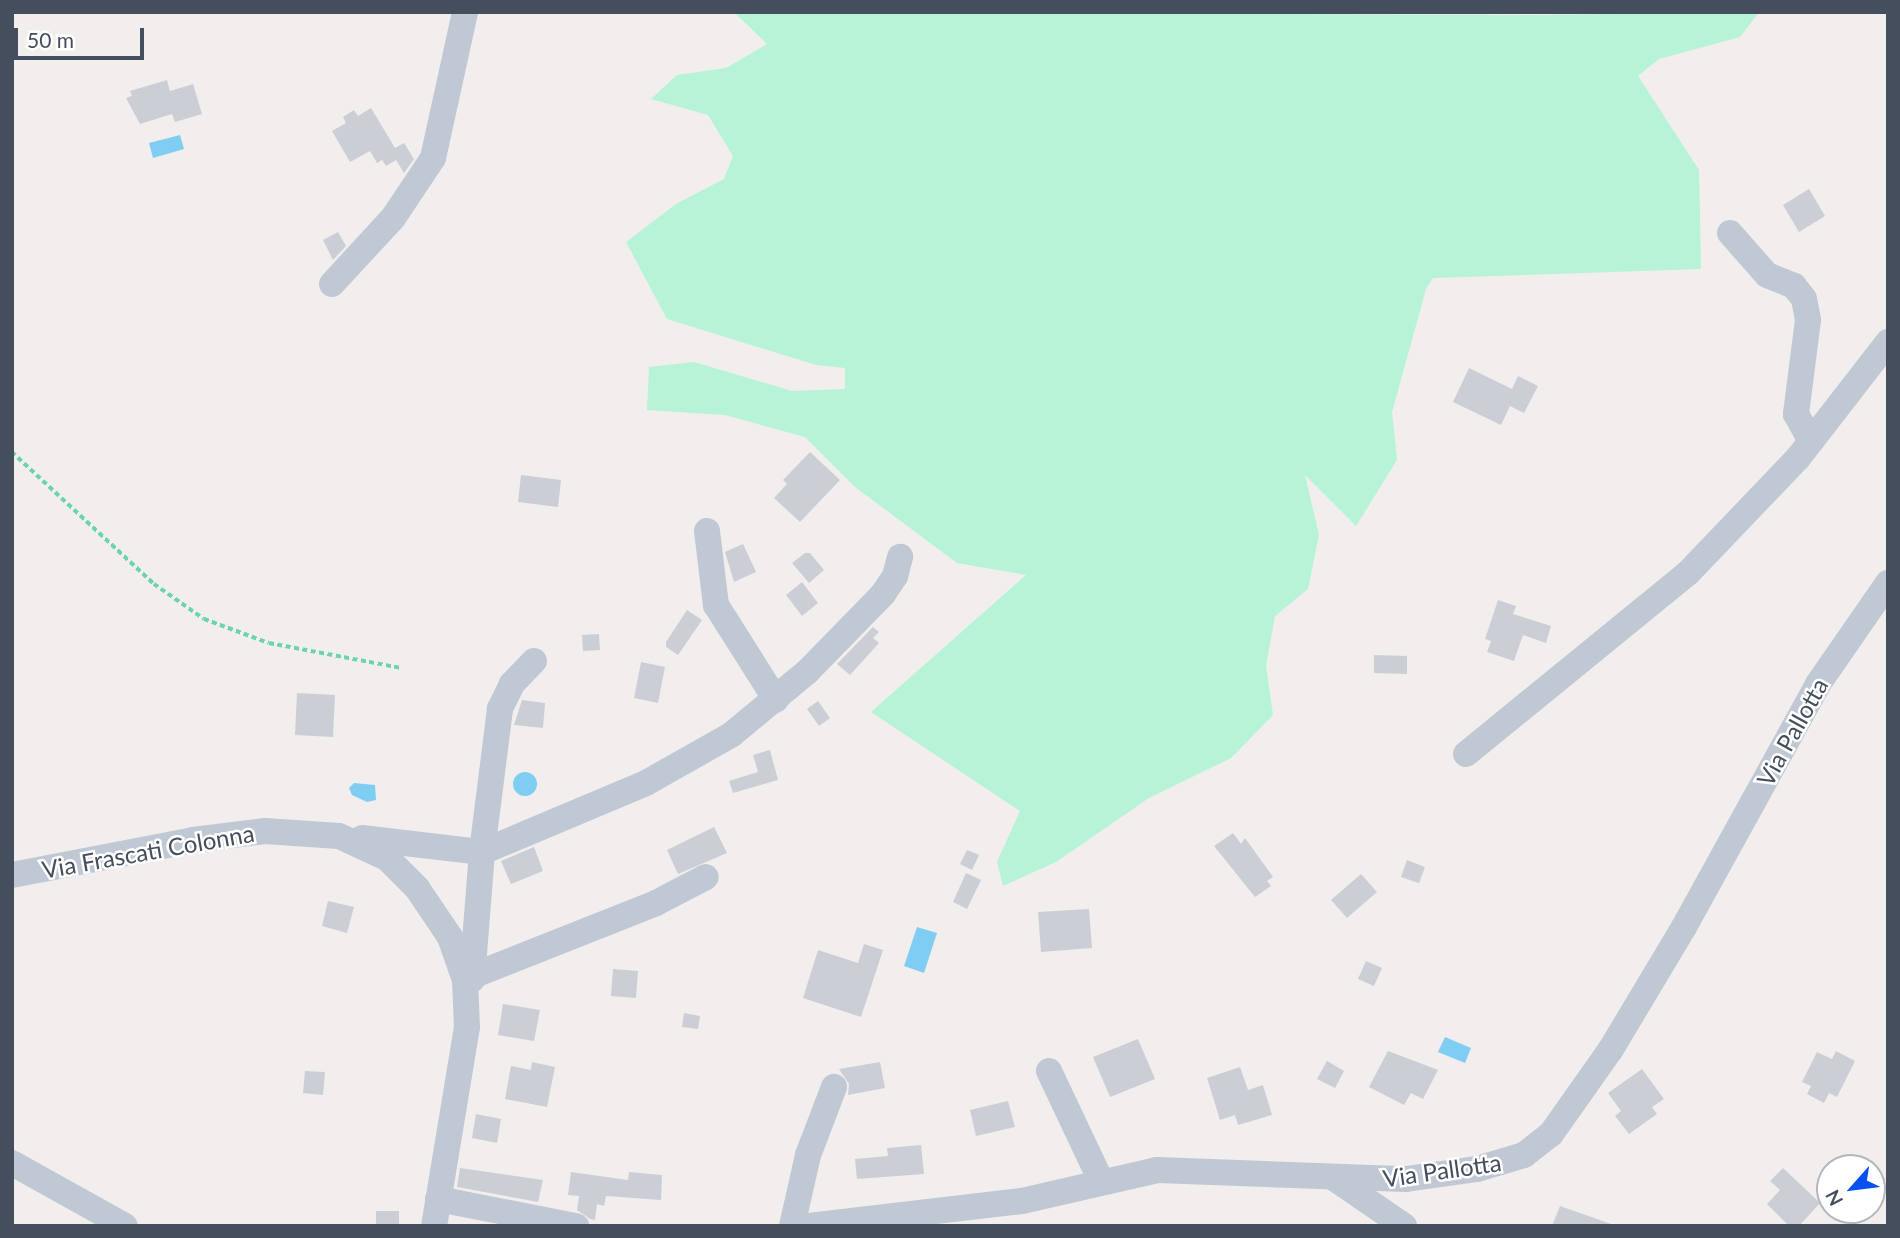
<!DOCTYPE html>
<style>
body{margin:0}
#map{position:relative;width:1900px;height:1238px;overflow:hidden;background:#f1eeed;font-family:Lato,sans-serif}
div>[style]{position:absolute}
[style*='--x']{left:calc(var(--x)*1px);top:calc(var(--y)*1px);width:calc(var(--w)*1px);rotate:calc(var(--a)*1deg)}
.green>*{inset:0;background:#b7f3d6}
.water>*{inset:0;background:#80cdf4}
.round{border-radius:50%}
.building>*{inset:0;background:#ccced6}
.path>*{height:3.5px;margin-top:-1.75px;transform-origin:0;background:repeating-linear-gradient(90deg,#6cd4ad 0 5px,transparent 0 8.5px)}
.minor>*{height:26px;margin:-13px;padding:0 13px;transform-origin:13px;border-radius:13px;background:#c0c8d4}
span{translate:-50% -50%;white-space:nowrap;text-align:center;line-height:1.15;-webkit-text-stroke:5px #fff;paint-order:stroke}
.street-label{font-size:24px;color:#444e5d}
.frame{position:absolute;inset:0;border:14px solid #444e5d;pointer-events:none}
.north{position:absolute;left:1816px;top:1154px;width:70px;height:70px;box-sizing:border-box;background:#fff;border:2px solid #b4b8be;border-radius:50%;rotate:242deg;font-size:19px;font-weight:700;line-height:28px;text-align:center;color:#444e5d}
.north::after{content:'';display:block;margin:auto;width:24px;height:32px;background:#0951ef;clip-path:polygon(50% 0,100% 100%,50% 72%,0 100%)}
.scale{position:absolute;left:14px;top:28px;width:130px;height:32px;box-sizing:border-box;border:4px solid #444e5d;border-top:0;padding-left:9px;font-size:21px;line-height:24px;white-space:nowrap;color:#444e5d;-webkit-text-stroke:5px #fff;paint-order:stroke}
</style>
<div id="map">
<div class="green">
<i style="clip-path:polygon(734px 12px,1540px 15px,1759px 12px,1740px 37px,1659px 59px,1638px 76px,1699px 170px,1701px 269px,1433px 278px,1426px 289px,1392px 412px,1397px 460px,1356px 526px,1305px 475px,1319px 535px,1308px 589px,1275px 616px,1266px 666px,1273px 715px,1231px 758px,1149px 798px,1056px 862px,1003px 886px,997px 862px,1020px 811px,871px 712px,1026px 575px,957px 563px,855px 487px,805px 437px,725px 415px,647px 410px,649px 367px,694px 362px,792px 391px,845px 389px,845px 368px,816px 365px,667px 319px,626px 242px,676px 204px,724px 179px,733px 156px,708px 115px,651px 99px,677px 75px,726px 68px,767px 44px)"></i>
</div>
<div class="water">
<i style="clip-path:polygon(180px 135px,184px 149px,153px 158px,149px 143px)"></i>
<i class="round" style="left:513px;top:772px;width:24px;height:24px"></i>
<i style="clip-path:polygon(354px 783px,375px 785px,376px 800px,367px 802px,352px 795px,349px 788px)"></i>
<i style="clip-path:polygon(917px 927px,937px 933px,924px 973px,904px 966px)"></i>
<i style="clip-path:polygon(1445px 1037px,1471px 1048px,1465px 1063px,1438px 1052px)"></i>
</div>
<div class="building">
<i style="clip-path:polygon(167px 80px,170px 91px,193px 84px,202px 114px,175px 122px,172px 114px,140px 124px,126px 98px,132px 96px,130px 91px)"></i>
<i style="clip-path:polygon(371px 108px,395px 148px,404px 143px,414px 159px,404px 173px,396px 160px,386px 166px,382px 160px,377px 163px,370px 151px,350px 162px,332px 131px,346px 123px,343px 117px,354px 110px,358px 116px)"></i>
<i style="clip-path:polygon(1809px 189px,1825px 216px,1799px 232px,1783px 205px)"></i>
<i style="clip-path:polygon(338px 232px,346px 246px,333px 260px,323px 240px)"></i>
<i style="clip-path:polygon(1469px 368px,1512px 389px,1518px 376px,1538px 386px,1524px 413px,1510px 406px,1501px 425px,1453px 402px)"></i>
<i style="clip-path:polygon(810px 452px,840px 480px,800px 522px,774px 498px,787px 484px,783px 480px)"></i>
<i style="clip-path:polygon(521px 475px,561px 480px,558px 507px,518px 502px)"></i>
<i style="clip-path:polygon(743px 544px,756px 572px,734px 582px,725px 552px)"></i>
<i style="clip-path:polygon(805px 553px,810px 553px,824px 570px,809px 583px,792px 563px)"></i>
<i style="clip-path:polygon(802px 582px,818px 603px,802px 616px,786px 595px)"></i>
<i style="clip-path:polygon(1498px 600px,1516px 606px,1513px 614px,1551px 626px,1546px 643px,1523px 635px,1514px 661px,1487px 652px,1491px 641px,1485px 639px)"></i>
<i style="clip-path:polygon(687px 610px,702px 620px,678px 655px,666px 647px,666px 642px)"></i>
<i style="clip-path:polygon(873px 627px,879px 632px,873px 638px,879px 643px,850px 675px,837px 664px)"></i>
<i style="clip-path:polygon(599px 634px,600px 650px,583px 651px,582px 635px)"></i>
<i style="clip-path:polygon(1374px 655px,1407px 656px,1407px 674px,1374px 673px)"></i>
<i style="clip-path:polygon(641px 662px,665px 667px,658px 703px,634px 698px)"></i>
<i style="clip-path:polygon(297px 693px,335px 695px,333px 737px,295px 735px)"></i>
<i style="clip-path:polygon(522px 700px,545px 703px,543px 728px,514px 725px)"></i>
<i style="clip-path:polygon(818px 701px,830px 718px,819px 726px,807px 709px)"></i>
<i style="clip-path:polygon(770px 750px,778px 780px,733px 793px,729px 781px,758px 772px,753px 755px)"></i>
<i style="clip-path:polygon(714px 827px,727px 853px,678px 874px,667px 850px)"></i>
<i style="clip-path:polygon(1233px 833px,1241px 844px,1245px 838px,1273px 877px,1267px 881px,1271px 886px,1255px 897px,1214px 846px)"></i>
<i style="clip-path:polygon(534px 847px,543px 871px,511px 884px,501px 861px)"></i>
<i style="clip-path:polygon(967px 850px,979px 855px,972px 870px,960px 864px)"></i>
<i style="clip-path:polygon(1407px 860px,1425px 867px,1419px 883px,1401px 877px)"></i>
<i style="clip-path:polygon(966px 873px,981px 880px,967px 909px,953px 902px)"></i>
<i style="clip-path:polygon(1361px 874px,1377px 892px,1347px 918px,1331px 900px)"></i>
<i style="clip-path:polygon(328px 901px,354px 907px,347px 933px,322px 926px)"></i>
<i style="clip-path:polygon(1089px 909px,1092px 948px,1041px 952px,1038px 912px)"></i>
<i style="clip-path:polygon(864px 944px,883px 950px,861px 1017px,803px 998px,818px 950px,858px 963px)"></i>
<i style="clip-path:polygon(1366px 961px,1382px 968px,1374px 986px,1358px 979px)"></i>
<i style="clip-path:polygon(613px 969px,638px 971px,636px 998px,611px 996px)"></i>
<i style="clip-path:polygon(503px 1004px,540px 1010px,534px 1041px,498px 1035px)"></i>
<i style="clip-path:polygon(684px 1013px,700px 1016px,698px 1029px,682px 1027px)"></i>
<i style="clip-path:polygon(1138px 1039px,1155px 1079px,1110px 1097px,1093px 1057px)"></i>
<i style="clip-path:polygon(1388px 1051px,1438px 1070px,1423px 1099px,1411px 1093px,1404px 1105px,1369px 1087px)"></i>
<i style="clip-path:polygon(1836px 1051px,1855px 1061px,1837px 1097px,1829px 1093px,1824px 1103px,1807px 1094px,1811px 1086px,1802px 1082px,1817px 1052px,1832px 1059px)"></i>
<i style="clip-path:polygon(1327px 1061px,1344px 1071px,1335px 1088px,1317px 1079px)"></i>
<i style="clip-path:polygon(532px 1062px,555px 1067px,547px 1107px,505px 1099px,511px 1066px,531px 1070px)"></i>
<i style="clip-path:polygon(880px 1062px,885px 1088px,848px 1095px,849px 1084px,839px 1069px)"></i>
<i style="clip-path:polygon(1240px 1067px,1248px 1090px,1263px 1085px,1272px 1115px,1238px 1125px,1235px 1115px,1220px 1120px,1207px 1078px)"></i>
<i style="clip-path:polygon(1642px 1069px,1664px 1099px,1652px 1107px,1657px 1114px,1629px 1134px,1615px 1116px,1621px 1111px,1608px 1093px)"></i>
<i style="clip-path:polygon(305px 1071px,325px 1072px,323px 1095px,303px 1093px)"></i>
<i style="clip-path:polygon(1008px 1101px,1015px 1127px,976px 1136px,970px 1110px)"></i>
<i style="clip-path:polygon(476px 1114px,501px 1119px,497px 1143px,472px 1138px)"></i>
<i style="clip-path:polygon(921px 1145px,924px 1174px,857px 1179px,855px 1159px,888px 1156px,887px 1148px)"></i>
<i style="clip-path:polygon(460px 1168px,543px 1180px,538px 1202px,457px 1187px)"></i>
<i style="clip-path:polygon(1783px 1168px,1820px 1203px,1799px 1226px,1789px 1226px,1767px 1204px,1780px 1190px,1770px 1181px)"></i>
<i style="clip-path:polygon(571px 1172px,628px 1180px,629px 1172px,662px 1175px,661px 1200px,606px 1196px,604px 1206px,597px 1204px,595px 1220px,590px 1219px,577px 1210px,579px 1196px,568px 1195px)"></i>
<i style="clip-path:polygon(1560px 1206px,1611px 1224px,1610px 1226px,1552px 1226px)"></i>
<i style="clip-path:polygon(376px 1211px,399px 1211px,399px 1226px,376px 1226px)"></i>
</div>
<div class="path">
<i style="--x:12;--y:452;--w:194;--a:42.9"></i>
<i style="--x:154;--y:584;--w:61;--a:35"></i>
<i style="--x:204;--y:619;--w:69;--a:20.3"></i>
<i style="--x:269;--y:643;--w:134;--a:10.7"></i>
</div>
<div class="minor">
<i style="--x:1730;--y:233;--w:56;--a:48.6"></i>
<i style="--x:1767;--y:275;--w:29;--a:22"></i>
<i style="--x:1794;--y:286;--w:16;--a:52"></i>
<i style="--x:1804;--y:299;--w:21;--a:79"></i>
<i style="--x:1808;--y:320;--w:95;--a:97.3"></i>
<i style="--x:1796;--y:414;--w:31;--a:61"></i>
<i style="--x:332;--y:284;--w:90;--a:-47.3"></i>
<i style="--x:393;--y:218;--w:72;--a:-56.3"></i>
<i style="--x:433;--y:158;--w:149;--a:-77.6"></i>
<i style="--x:707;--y:531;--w:75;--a:83.1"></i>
<i style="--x:716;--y:605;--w:112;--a:57.7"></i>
<i style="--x:534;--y:661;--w:32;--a:134"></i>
<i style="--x:512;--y:684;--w:28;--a:116"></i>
<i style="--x:500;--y:709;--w:144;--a:97.2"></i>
<i style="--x:482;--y:852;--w:178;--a:-22.8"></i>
<i style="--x:646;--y:783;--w:98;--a:-29.5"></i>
<i style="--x:731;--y:735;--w:99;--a:-39.7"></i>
<i style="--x:807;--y:672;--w:109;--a:-45.7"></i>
<i style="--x:883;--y:594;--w:22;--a:-56"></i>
<i style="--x:895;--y:576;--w:20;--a:-75"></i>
<i style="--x:1466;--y:754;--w:286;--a:-39.2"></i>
<i style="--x:1688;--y:573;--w:159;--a:-46.3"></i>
<i style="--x:1798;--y:458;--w:147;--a:-52.2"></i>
<i style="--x:362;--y:838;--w:121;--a:6.7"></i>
<i style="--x:482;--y:852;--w:128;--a:94.5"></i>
<i style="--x:12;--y:875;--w:184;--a:-10.9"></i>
<i style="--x:193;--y:840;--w:73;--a:-7.1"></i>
<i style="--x:265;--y:831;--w:74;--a:3.9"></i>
<i style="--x:339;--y:836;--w:53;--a:24.6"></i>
<i style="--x:387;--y:858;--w:42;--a:45"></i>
<i style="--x:417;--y:888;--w:59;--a:56"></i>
<i style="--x:450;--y:937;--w:46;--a:70.8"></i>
<i style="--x:465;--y:980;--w:47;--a:87.6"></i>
<i style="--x:467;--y:1027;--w:202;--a:99.4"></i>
<i style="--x:472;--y:976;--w:198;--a:-21.6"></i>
<i style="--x:656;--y:903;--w:56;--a:-27.5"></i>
<i style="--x:1049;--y:1071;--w:122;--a:64.7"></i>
<i style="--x:12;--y:1163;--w:129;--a:29.1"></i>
<i style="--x:1334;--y:1178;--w:85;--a:34.4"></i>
<i style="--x:438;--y:1199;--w:141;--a:11.1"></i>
<i style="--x:792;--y:1226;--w:73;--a:-77.3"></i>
<i style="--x:808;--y:1155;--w:73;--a:-69.1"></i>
<i style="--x:809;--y:1226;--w:214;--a:-6.7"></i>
<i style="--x:1022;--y:1201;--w:139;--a:-12.9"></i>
<i style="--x:1157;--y:1170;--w:249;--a:2.1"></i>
<i style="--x:1406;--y:1179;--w:72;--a:-8"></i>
<i style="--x:1477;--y:1169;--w:49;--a:-16.6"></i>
<i style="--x:1524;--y:1155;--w:34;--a:-38"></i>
<i style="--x:1551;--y:1134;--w:104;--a:-54.8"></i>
<i style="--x:1611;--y:1049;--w:142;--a:-59.1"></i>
<i style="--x:1684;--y:927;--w:277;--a:-61.1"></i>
<i style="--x:1818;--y:684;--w:123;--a:-55.3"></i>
</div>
<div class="street-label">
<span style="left:1792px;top:732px;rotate:-61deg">Via Pallotta</span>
<span style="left:148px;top:851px;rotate:-10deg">Via Frascati Colonna</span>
<span style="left:1442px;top:1170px;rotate:-8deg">Via Pallotta</span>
</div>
<div class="frame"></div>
<div class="north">N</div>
<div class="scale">50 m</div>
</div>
